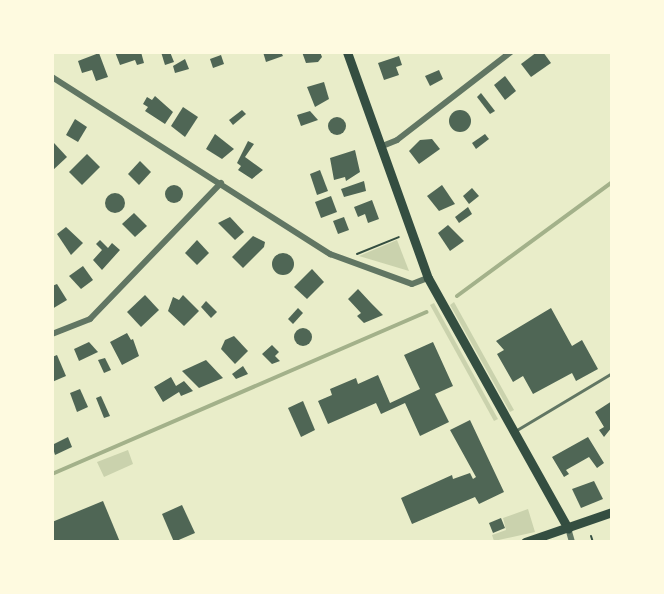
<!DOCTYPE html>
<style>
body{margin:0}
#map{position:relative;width:664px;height:594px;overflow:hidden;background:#e9edc9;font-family:"Titillium Web",sans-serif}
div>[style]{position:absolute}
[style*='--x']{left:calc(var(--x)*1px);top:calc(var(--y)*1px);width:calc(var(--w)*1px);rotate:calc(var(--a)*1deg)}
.green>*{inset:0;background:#cad2ad}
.stream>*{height:4px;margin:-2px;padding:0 2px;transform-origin:2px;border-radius:2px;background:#a3b18a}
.building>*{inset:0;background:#4f6655}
.round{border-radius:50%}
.path>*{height:2px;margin:-1px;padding:0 1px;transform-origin:1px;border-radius:1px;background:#344e41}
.service>*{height:3px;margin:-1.5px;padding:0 1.5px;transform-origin:1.5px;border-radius:1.5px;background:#617663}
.minor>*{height:6px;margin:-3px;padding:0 3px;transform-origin:3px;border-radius:3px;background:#617663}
.secondary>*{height:9px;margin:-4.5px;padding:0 4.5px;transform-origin:4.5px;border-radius:4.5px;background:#344e41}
span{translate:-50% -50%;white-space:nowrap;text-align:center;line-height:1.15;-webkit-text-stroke:4.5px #fefae0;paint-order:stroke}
.frame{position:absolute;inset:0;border:54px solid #fefae0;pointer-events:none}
</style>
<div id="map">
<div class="green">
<i style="clip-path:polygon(397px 240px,409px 271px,359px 256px)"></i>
<i style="clip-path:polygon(454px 302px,514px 410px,510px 412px,450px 305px)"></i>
<i style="clip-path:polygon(434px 303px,498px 419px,494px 421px,430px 305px)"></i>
<i style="clip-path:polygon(128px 450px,133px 464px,104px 477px,97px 462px)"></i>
<i style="clip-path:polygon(528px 509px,535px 532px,494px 541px,492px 535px,506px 530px,503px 518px)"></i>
</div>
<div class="stream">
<i style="--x:457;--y:296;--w:192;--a:-36.3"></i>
<i style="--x:52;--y:474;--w:408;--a:-23.4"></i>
</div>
<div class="building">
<i style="clip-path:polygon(115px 52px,141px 52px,144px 63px,137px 65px,135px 60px,120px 65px)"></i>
<i style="clip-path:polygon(161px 52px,170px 52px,174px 62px,165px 65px)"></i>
<i style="clip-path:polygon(263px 52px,281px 52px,283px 56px,266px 62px)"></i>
<i style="clip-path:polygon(302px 52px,320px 52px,322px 57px,318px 62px,306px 63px)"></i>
<i style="clip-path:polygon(537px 52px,543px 52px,551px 63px,531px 77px,521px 64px)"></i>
<i style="clip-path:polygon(99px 53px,108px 77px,96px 81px,92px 70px,82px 73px,78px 61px)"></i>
<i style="clip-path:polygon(221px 55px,224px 64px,213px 68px,210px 59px)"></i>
<i style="clip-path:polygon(399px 56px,402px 65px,396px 67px,399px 75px,384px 80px,378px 63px)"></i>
<i style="clip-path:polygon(185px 59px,189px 69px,175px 73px,173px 66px)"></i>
<i style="clip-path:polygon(439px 70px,443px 79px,430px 86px,425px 76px)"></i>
<i style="clip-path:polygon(505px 76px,516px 91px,505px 100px,494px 85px)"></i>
<i style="clip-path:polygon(324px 82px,329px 99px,315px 107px,307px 87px)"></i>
<i style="clip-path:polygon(481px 93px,495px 111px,490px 114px,477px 97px)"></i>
<i style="clip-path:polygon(155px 96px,173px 112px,165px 124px,145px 111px,148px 107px,143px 104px,147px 97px,152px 100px)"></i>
<i style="clip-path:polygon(183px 107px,198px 117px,185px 137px,171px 126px)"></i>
<i style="clip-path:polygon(242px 110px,246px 114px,233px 125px,229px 120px)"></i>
<i class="round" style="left:449px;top:110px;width:22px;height:22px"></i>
<i style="clip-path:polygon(310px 111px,318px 120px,301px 126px,297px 115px)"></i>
<i class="round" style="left:328px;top:117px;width:18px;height:18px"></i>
<i style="clip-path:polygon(75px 119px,87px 127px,78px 142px,66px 135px)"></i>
<i style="clip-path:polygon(215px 134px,234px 149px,222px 159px,206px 149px)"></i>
<i style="clip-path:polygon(485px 134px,489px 139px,476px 149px,472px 143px)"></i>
<i style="clip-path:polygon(432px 139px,440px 149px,419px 164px,409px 151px,420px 140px)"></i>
<i style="clip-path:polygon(248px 141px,254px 144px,245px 157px,263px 170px,252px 179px,238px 170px,241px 166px,237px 163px)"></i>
<i style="clip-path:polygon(54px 143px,67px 157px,52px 171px,52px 145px)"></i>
<i style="clip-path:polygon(355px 150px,360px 172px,346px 181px,345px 177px,334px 180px,330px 158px)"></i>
<i style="clip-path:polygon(87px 154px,100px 167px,82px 185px,69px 172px)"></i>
<i style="clip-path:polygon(140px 161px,151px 172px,139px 185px,128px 174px)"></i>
<i style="clip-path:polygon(320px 170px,328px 191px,317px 195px,310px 174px)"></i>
<i style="clip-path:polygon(364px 181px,366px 191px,344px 197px,341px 189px)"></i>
<i class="round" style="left:165px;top:185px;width:18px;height:18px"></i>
<i style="clip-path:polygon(442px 185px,455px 204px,439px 211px,427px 196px)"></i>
<i style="clip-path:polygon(472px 188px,479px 196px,469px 204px,463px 196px)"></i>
<i class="round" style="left:105px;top:193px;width:20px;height:20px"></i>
<i style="clip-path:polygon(331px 196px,337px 212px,321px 218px,315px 202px)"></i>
<i style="clip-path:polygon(372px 200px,379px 219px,368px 223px,365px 214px,358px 217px,354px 207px)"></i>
<i style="clip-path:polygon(468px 207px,472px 214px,459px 223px,455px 217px)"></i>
<i style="clip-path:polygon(134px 213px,147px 226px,135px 237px,122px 224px)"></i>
<i style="clip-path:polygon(230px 217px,244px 232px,235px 240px,218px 223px)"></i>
<i style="clip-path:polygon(344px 217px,349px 230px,338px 234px,333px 221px)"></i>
<i style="clip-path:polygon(448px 225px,464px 241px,450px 251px,438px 233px)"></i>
<i style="clip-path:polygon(66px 227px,83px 243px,71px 255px,57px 234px)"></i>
<i style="clip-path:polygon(253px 236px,265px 242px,264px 247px,243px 268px,232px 257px)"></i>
<i style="clip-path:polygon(100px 240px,108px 248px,112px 243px,120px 250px,102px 270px,93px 260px,102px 250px,96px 244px)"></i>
<i style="clip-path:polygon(197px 240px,209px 253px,197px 265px,185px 253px)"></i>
<i class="round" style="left:272px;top:253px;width:22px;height:22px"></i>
<i style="clip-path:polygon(83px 266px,93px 280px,81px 289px,69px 276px)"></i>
<i style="clip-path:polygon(312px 269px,324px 282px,307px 299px,294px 287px)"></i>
<i style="clip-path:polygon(57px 284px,67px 300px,52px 309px,52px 286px)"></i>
<i style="clip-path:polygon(358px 289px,371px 303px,383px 315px,364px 323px,357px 316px,361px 313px,348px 299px)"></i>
<i style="clip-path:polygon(145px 295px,159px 310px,141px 327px,127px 312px)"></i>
<i style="clip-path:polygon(183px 295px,199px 311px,184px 326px,168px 311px,173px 297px,179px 300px)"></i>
<i style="clip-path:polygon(206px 301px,217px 312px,211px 318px,201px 307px)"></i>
<i style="clip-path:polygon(298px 308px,303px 313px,293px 324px,288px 319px)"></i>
<i style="clip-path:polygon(551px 308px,572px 346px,582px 340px,598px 369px,576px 381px,572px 373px,533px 394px,523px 376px,513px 382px,497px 354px,504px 350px,496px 341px)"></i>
<i class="round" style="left:294px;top:328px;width:18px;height:18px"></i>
<i style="clip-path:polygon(127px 333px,131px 340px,133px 339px,139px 356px,122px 365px,110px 342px)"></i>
<i style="clip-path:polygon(234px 336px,248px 351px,235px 364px,221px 349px,225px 340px)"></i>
<i style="clip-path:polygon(89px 342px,98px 352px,79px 361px,74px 349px)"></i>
<i style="clip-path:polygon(433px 342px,453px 386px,435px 394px,449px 422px,420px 436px,405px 403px,381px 414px,376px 403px,328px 424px,318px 401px,332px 395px,330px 389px,356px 378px,358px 384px,378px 375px,390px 403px,420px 389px,404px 355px)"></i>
<i style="clip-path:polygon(272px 345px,279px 352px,275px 356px,280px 361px,272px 364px,262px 354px)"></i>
<i style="clip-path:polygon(57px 355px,66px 376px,52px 382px,52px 357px)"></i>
<i style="clip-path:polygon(105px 358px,111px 370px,104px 373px,98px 360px)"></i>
<i style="clip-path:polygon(206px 360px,223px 378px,199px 388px,182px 371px)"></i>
<i style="clip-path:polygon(243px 366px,248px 374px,236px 379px,232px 374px)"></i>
<i style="clip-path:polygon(171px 377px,176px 386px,184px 381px,193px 391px,181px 396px,179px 392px,163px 402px,154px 387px)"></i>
<i style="clip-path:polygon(80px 389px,88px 407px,77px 412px,70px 393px)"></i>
<i style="clip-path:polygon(101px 396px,110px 416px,104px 418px,96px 398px)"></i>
<i style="clip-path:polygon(303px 401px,315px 430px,301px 437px,288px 408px)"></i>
<i style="clip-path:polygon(612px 401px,612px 427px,604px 437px,599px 430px,604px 427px,595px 412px)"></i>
<i style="clip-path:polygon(470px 420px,504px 492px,479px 504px,475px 497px,412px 524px,401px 498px,452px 475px,453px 479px,470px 473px,473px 479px,476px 477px,450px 430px)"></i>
<i style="clip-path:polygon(68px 437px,72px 447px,55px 455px,52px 445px)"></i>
<i style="clip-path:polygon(588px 437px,604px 463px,597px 468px,589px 457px,566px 470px,569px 474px,564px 477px,552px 457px)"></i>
<i style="clip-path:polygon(594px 481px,603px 499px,581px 508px,572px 489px)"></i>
<i style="clip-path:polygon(103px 501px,120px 542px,52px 542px,52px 522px)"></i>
<i style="clip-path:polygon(182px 505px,195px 533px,174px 542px,162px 514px)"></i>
<i style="clip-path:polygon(501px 518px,505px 528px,493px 533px,489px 523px)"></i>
</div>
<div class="path">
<i style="--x:357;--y:254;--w:45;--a:-22"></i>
<i style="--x:591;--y:536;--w:6;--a:72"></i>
</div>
<div class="service">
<i style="--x:515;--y:431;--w:113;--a:-30.9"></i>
</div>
<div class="minor">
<i style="--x:52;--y:77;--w:330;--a:32.5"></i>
<i style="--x:330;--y:254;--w:87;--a:20.1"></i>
<i style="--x:412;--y:284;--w:17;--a:-21"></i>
<i style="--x:380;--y:147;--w:18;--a:-22"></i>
<i style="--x:397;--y:140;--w:144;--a:-37.7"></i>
<i style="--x:52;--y:334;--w:41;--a:-21.5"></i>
<i style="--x:90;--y:319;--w:189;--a:-46.1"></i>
<i style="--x:568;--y:528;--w:15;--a:74"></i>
</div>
<div class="secondary">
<i style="--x:347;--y:52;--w:240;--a:70.3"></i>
<i style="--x:428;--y:278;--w:287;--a:60.8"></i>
<i style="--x:525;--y:542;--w:92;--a:-19"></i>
</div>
<div class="frame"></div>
</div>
